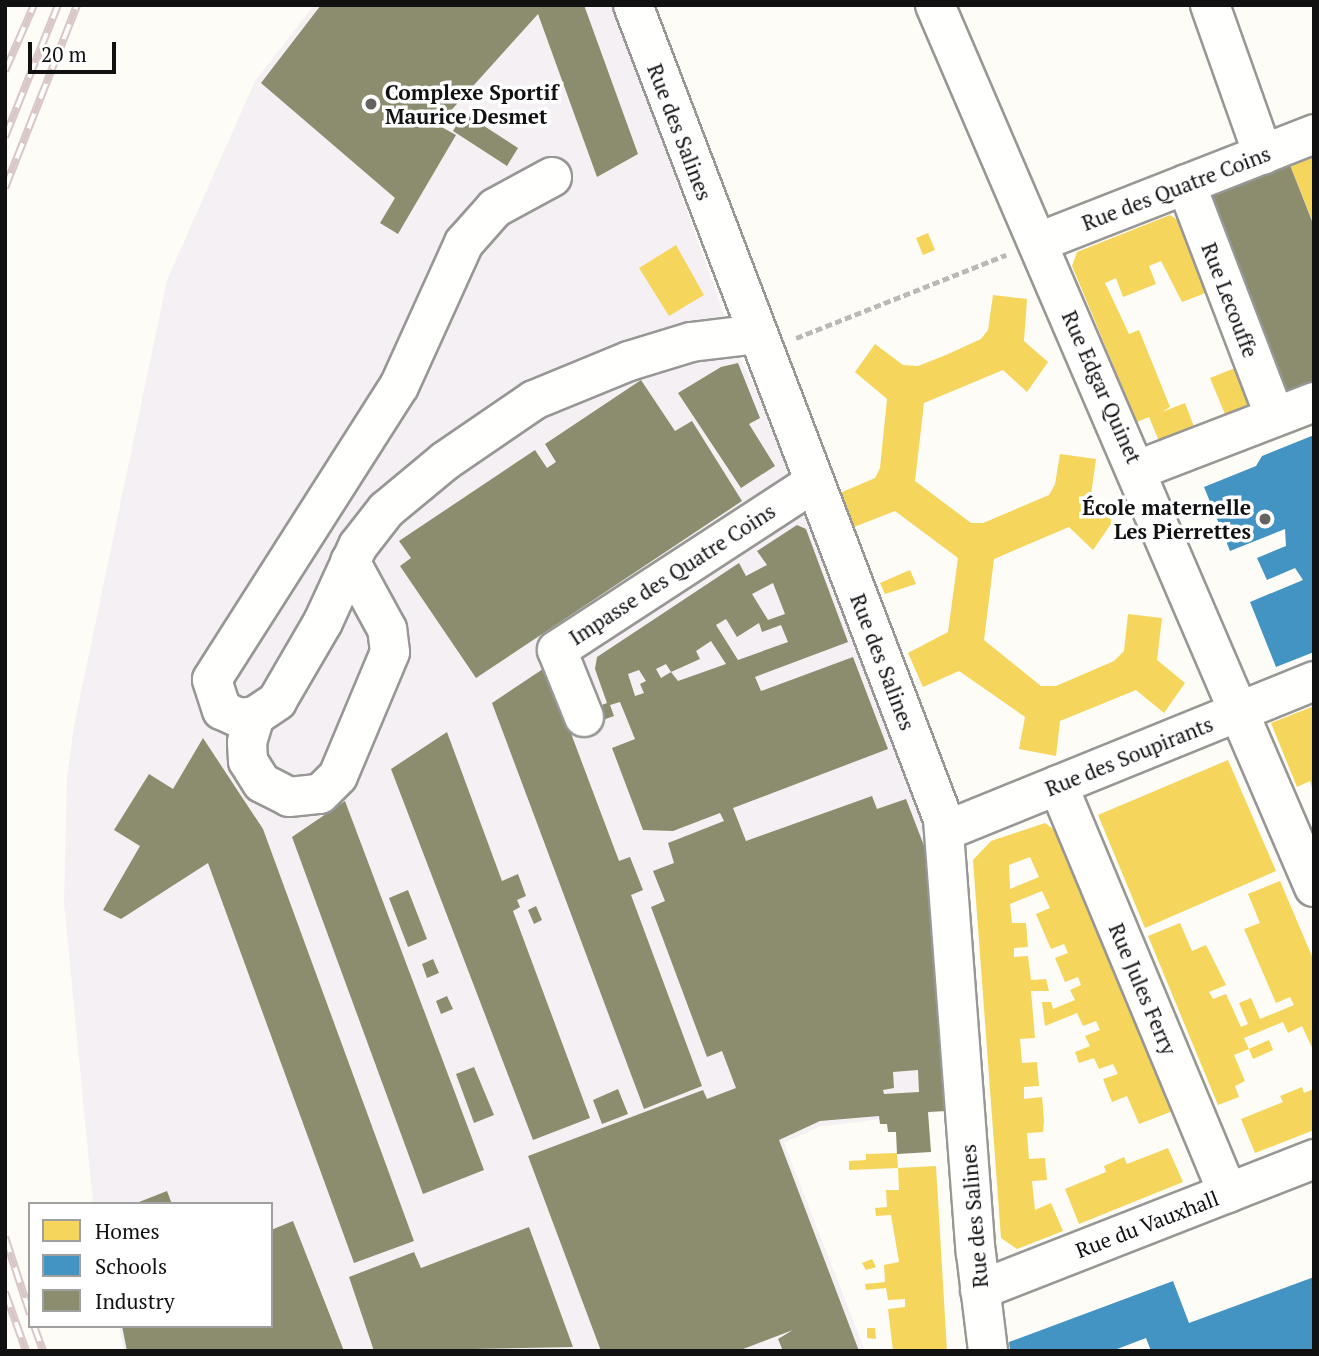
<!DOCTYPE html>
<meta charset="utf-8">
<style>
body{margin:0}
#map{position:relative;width:1319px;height:1356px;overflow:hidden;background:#fdfcf7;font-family:"PT Serif",serif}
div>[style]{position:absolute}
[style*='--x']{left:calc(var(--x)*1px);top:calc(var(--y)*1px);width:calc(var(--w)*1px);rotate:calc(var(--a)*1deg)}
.industrial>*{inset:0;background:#f5f0f3}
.homes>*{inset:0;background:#f6d55c}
.schools>*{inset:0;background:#4393c3}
.industry>*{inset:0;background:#8c8c6e}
.path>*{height:4.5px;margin-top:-2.25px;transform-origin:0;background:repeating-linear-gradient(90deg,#b9b9b8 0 7px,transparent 0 10.5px)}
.roads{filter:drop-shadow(2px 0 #979795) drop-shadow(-2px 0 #979795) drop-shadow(0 2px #979795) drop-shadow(0 -2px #979795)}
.minor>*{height:38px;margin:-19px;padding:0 19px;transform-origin:19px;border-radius:19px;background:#fffffe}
.rail>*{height:8px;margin-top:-4px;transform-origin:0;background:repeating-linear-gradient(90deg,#fff 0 16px,#d9c6c7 0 32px);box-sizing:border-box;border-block:2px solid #d9c6c7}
.dots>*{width:19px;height:19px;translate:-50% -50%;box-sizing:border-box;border:4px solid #fff;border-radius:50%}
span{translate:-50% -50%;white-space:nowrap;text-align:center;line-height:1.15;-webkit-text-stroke:7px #fff;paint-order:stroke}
.poi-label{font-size:21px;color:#111;font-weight:700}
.left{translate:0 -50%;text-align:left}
.right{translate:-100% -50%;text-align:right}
.street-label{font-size:21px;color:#111}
.frame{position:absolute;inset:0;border:7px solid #111;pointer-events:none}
.legend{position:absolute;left:28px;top:1202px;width:245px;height:126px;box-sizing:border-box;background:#fff;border:2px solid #a0a0a0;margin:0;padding:9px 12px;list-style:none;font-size:21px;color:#111}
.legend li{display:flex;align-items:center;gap:14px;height:35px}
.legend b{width:35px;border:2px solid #a0a0a0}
.scale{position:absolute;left:28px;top:42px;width:88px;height:32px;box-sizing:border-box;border:4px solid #111;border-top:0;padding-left:9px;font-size:21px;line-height:24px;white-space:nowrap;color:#111;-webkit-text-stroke:5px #fff;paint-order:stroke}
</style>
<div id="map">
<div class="industrial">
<i style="clip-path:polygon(314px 5px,613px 5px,740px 359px,784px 444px,937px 845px,960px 1109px,818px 1127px,784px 1143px,865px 1351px,124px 1351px,119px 1326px,271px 1326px,271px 1204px,93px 1204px,64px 902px,67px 777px,74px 726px,167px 280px,255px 81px)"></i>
</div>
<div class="homes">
<i style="clip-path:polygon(1314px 150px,1314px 225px,1288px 160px)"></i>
<i style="clip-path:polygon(1170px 215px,1182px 223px,1208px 292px,1182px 302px,1161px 261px,1149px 266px,1156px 284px,1123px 297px,1116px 278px,1105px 283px,1129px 334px,1139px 330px,1170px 407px,1162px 412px,1185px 403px,1196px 432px,1161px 446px,1149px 417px,1137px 422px,1072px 266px,1077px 252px)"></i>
<i style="clip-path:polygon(928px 233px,935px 250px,923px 255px,916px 238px)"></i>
<i style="clip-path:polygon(676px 245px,704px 295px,669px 316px,639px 268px)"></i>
<i style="clip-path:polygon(993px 295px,1027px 299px,1024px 341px,1048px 362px,1027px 392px,1003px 370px,924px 403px,915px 481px,971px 523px,983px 523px,1049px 495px,1055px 484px,1060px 454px,1096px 459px,1090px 502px,1113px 521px,1093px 550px,1069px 527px,994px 559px,984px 640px,1041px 686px,1056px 686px,1114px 661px,1124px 651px,1128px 614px,1162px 618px,1157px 660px,1185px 683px,1164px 713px,1136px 690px,1060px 721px,1056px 756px,1019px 749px,1025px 717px,959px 671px,923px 687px,908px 653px,948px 632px,958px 558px,895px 511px,854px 527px,840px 493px,875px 478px,880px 468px,887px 399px,855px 372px,875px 344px,903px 365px,918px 366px,946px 355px,981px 339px,988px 330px)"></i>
<i style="clip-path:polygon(1235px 368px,1248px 402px,1243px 413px,1227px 419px,1210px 378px)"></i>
<i style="clip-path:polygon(910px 570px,916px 584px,885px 594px,880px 583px)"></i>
<i style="clip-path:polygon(1314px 706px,1314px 791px,1313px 791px,1310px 781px,1297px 787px,1271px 723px)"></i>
<i style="clip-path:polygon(1228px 760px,1276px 871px,1145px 928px,1098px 815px)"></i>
<i style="clip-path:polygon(evenodd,1045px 823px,1056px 831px,1173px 1111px,1139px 1124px,1127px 1096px,1112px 1102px,1103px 1079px,1118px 1074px,1113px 1064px,1099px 1069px,1094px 1058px,1079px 1063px,1075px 1052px,1090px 1046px,1085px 1036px,1100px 1030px,1096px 1021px,1083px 1026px,1077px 1013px,1045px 1026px,1042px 1002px,1051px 1002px,1053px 1009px,1075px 1000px,1070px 990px,1081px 985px,1078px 977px,1065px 982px,1055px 958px,1068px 953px,1064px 944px,1051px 949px,1036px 914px,1050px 908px,1042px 891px,1010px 904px,1012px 923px,1026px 923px,1028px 947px,1014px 948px,1014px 957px,1028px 956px,1031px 980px,1046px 979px,1049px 991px,1031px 991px,1035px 1038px,1020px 1039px,1022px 1063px,1037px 1062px,1039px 1086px,1024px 1087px,1024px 1099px,1042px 1097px,1044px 1121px,1043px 1132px,1027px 1133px,1029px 1159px,1045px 1158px,1047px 1180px,1032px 1181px,1035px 1210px,1051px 1203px,1063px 1231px,1017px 1249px,1001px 1238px,973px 860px,991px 841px,1045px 823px,1030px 857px,1039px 877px,1010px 889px,1009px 865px,1030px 857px)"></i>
<i style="clip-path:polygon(1280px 881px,1314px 961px,1314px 1052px,1302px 1026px,1288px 1033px,1283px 1022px,1244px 1038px,1249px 1049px,1269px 1040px,1273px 1050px,1253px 1059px,1249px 1049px,1234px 1055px,1245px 1081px,1235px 1086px,1239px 1097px,1218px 1105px,1148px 936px,1180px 923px,1192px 951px,1206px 945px,1226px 985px,1209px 992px,1213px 999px,1226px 994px,1241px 1027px,1248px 1024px,1239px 1003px,1251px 998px,1260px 1019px,1294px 1005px,1290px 997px,1276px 1003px,1244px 929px,1260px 923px,1248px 894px)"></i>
<i style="clip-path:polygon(1302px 1087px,1304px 1093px,1314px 1089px,1314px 1130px,1255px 1153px,1241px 1119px,1283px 1102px,1280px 1096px)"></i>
<i style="clip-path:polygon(1168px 1148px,1183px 1182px,1079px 1224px,1065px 1189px,1106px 1172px,1104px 1166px,1124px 1157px,1127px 1164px)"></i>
<i style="clip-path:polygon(897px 1153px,898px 1168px,936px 1166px,947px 1351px,893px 1351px,888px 1309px,905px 1307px,905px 1299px,888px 1300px,886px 1288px,866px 1290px,865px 1284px,885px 1282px,884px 1265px,899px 1262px,891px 1215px,876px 1216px,875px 1208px,887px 1207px,886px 1190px,899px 1190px,898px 1168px,849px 1170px,849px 1161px,866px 1160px,866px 1154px)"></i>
<i style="clip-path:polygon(872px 1259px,876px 1267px,866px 1270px,862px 1263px)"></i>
<i style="clip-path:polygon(867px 1328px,875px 1328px,876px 1339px,867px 1338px)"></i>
</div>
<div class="schools">
<i style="clip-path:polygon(1314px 435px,1314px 652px,1276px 667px,1250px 602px,1303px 580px,1295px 568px,1267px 580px,1257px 558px,1286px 546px,1285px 529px,1230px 551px,1204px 487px,1256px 466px,1262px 456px)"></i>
<i style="clip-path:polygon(1314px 1277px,1314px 1351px,1151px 1351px,1146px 1338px,1112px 1351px,1010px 1351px,1009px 1342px,1173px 1281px,1189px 1323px)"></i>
</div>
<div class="industry">
<i style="clip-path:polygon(321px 5px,584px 5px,638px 154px,597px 177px,538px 14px,438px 125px,456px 135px,398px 234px,380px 223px,395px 198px,261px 83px)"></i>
<i style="clip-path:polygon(464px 113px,518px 148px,507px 166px,453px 131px)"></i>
<i style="clip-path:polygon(1288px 160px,1314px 226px,1314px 385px,1287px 395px,1211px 190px)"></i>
<i style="clip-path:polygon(738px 363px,760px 418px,749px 424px,775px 466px,741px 488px,678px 393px,721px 367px)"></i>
<i style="clip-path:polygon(641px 380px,675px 431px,692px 421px,742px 501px,476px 678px,400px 566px,411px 558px,399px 541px,535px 450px,547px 468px,556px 462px,545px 444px)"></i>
<i style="clip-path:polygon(evenodd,797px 525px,806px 529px,848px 642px,755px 677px,761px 691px,853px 657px,888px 749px,733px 808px,746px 841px,872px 796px,877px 809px,906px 799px,928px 856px,946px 1111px,928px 1112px,931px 1152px,897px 1154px,896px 1132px,888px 1132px,887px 1124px,880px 1124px,879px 1116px,820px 1121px,779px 1140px,859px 1351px,783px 1351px,778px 1339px,793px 1330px,738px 1351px,601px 1351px,528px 1156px,703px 1090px,707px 1099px,736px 1088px,722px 1051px,707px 1057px,651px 907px,665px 901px,653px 871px,674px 863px,668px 843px,724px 821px,720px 813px,673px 831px,643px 830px,612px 748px,635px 739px,620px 702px,610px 705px,614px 716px,600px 721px,594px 708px,607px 703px,595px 669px,597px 657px,739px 563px,746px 576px,767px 565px,757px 551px,797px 525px,773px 583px,785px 614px,768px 620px,752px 594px,773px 583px,797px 525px,726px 619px,737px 637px,759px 623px,762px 632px,781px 625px,788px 642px,738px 660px,716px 625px,726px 619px,797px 525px,711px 641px,726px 664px,678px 681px,671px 672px,700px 659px,696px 651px,711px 641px,797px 525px,666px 664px,671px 672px,661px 678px,656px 669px,666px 664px,797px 525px,639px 670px,646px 681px,640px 684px,644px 693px,635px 696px,628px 674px,639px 670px,797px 525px,918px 1070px,919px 1092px,884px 1094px,883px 1090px,894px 1088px,893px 1072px,918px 1070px)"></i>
<i style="clip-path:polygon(546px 667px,619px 861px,630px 857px,643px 890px,631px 895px,702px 1086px,644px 1109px,492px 703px)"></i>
<i style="clip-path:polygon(447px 732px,502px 881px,518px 874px,526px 896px,517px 900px,520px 907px,513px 911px,590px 1118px,533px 1140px,391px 769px)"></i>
<i style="clip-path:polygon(203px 738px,263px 829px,414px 1241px,354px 1263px,208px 863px,121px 919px,103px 910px,140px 846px,114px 830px,149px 774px,173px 789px)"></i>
<i style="clip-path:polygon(345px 801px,484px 1170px,423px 1194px,292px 837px)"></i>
<i style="clip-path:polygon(408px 890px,427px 939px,408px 947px,389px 898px)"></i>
<i style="clip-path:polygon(536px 906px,542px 920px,534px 924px,528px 910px)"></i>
<i style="clip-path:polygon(433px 959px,439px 973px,427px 978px,422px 964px)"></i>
<i style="clip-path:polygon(447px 996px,453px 1009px,441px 1014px,436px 1001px)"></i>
<i style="clip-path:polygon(474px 1067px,494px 1115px,474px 1123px,456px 1074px)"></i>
<i style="clip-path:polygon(618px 1089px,628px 1114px,602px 1124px,593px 1100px)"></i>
<i style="clip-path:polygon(167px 1191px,172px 1204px,134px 1204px)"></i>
<i style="clip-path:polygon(293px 1221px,344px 1351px,127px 1351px,122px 1326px,271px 1326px,271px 1230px)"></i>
<i style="clip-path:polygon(529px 1227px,573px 1347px,374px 1351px,349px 1277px,414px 1252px,421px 1268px)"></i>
</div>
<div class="path">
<i style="--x:796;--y:338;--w:226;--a:-21.6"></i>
</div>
<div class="roads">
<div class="minor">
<i style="--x:633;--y:5;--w:871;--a:69.15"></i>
<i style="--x:943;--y:819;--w:435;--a:85.7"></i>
<i style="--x:976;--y:1253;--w:99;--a:83"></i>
<i style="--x:935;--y:5;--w:960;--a:66.75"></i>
<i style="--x:1210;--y:5;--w:159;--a:70.5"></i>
<i style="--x:552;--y:177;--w:65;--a:151.5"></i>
<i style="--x:495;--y:208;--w:47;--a:131.5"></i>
<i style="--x:464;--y:243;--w:157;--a:114.4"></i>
<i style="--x:399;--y:386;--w:348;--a:122.5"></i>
<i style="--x:212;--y:680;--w:32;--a:72"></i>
<i style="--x:222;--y:710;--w:19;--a:25"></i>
<i style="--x:239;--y:718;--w:16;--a:-7"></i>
<i style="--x:255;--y:716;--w:27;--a:-34"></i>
<i style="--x:277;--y:701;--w:91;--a:-59.8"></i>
<i style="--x:323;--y:622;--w:84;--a:-65.3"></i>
<i style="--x:358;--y:546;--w:46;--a:-52.1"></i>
<i style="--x:386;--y:510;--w:77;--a:-39.7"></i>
<i style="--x:445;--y:461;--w:108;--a:-34.4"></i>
<i style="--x:534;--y:400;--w:103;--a:-22.3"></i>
<i style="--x:629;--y:361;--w:65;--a:-17"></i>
<i style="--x:691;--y:342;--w:66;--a:-6.9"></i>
<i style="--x:1186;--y:184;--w:249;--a:69.1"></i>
<i style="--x:1039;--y:242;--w:295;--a:-21.4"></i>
<i style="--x:1138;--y:470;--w:189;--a:-21.1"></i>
<i style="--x:255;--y:716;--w:27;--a:107"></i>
<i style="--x:247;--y:742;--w:19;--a:87"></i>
<i style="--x:248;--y:761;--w:26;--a:58"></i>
<i style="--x:262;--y:783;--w:30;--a:27"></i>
<i style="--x:289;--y:797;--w:31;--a:-6"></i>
<i style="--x:320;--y:794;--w:25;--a:-45"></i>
<i style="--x:338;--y:776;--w:134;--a:-67.2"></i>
<i style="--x:390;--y:652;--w:23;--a:-97"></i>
<i style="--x:387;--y:629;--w:77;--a:-118.6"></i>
<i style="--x:584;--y:717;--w:72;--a:-111.9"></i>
<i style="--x:557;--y:650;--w:306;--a:-33.1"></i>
<i style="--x:1058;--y:785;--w:442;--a:67.4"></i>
<i style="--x:945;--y:831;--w:398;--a:-22.1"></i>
<i style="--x:980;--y:1290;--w:359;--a:-21.4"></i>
</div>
</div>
<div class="rail">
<i style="--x:5;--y:71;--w:72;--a:-66.3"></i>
<i style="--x:5;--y:137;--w:142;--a:-68.1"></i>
<i style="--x:5;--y:188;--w:197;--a:-68.5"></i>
<i style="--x:5;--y:1237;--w:81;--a:72"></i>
<i style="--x:5;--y:1292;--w:63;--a:70.4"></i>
<i style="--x:34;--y:1326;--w:27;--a:70"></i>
</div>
<div class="dots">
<i style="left:371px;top:104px;background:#646362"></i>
<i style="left:1265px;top:519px;background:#646362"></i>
</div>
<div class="poi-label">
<span class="left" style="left:385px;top:104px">Complexe Sportif<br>Maurice Desmet</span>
<span class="right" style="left:1251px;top:519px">École maternelle<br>Les Pierrettes</span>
</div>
<div class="street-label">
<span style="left:680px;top:132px;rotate:69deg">Rue des Salines</span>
<span style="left:1176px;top:188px;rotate:-21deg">Rue des Quatre Coins</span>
<span style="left:1230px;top:300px;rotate:69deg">Rue Lecouffe</span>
<span style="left:1102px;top:387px;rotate:66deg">Rue Edgar Quinet</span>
<span style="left:672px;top:574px;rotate:-33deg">Impasse des Quatre Coins</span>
<span style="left:883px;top:662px;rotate:69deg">Rue des Salines</span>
<span style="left:1129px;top:756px;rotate:-22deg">Rue des Soupirants</span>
<span style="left:1143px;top:989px;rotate:67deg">Rue Jules Ferry</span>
<span style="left:974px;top:1216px;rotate:-95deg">Rue des Salines</span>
<span style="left:1147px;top:1224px;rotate:-21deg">Rue du Vauxhall</span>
</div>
<div class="frame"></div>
<ul class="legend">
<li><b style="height:19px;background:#f6d55c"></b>Homes</li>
<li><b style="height:19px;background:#4393c3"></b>Schools</li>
<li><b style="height:19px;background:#8c8c6e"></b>Industry</li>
</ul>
<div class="scale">20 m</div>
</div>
